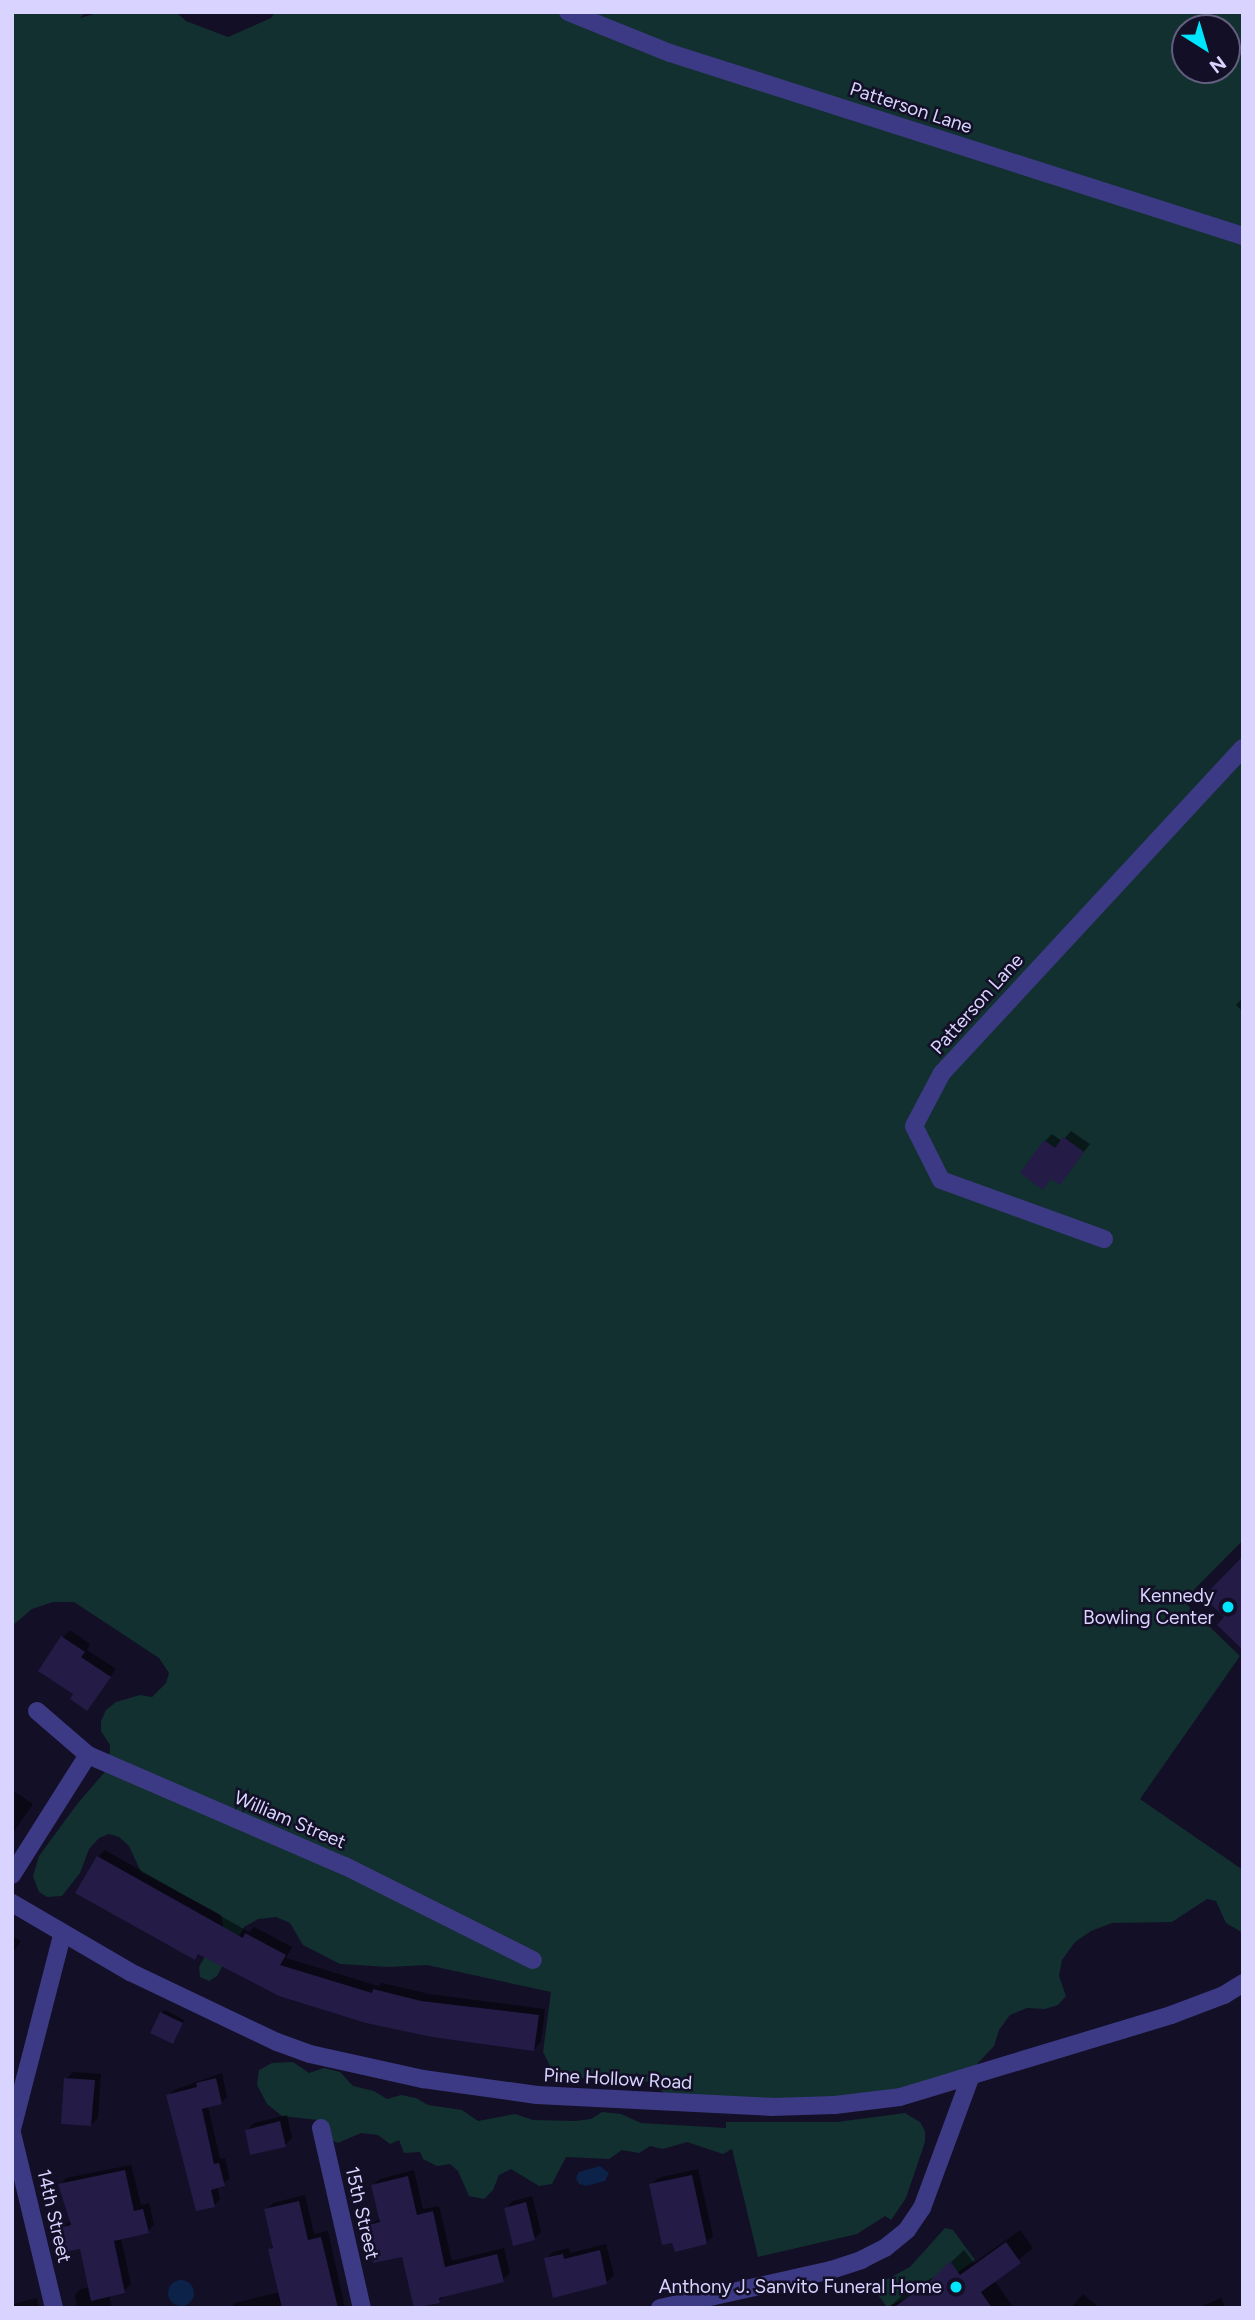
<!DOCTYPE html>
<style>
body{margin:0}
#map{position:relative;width:1255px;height:2320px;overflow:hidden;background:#130f26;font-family:Figtree,sans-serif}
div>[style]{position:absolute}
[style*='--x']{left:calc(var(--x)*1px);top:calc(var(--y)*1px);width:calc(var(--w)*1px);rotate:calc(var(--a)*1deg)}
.green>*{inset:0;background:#12302f}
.water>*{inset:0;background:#0c2248}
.round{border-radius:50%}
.shadow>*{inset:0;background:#0007}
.building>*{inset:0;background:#241b47}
.minor>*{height:18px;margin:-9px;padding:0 9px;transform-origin:9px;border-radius:9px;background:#3d3a85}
.dots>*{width:19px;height:19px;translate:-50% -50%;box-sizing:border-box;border:4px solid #130f26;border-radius:50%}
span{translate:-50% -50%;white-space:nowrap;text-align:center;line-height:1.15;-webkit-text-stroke:5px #130f26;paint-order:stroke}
.street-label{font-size:19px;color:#d9d4ff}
.poi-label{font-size:19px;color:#d9d4ff}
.right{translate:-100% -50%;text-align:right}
.frame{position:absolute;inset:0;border:14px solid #d9d4ff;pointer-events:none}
.north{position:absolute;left:1171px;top:14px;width:70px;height:70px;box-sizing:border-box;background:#130f26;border:2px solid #625e7d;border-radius:50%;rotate:143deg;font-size:19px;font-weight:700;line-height:28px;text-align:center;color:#d9d4ff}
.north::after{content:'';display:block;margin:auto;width:24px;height:32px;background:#00e5ff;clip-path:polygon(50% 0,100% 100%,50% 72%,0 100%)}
</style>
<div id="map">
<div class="green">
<i style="clip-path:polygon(evenodd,12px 12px,86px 12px,80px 18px,101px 12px,176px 12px,186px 21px,228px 37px,271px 18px,275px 12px,1243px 12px,1243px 1540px,1183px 1601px,1240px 1656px,1140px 1799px,1243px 1870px,1243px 1933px,1226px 1923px,1216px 1901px,1207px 1899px,1172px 1922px,1112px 1923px,1091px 1931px,1075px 1942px,1062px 1960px,1059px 1976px,1066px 1996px,1058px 2005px,1045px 2009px,1027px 2008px,1010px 2015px,999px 2030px,994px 2046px,965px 2077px,835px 2102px,668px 2097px,653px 2082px,563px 2077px,551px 2068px,543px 2052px,551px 1992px,427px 1965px,389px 1967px,340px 1964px,303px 1945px,290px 1923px,276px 1917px,258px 1919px,244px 1927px,217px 1976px,209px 1981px,200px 1977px,199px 1967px,223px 1925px,221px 1915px,141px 1872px,129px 1846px,119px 1837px,109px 1834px,99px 1838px,89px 1849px,80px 1873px,62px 1896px,47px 1897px,39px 1892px,33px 1876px,39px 1856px,78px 1803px,109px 1767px,110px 1745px,101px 1731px,101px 1721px,106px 1710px,116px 1702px,140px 1695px,152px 1697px,166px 1683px,169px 1673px,159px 1658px,74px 1602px,53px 1602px,32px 1609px,12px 1626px,12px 12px,1185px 28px,1227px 28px,1227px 70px,1185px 70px,1185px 28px)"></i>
<i style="clip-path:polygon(293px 2062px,309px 2073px,324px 2068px,340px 2072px,353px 2086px,374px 2091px,387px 2099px,401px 2095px,416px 2098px,428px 2105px,462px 2110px,478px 2121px,515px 2114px,533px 2120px,575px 2121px,591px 2119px,602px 2112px,621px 2114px,641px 2123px,726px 2128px,726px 2122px,837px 2122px,905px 2113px,920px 2122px,925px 2131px,925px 2142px,906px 2198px,891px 2220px,885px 2216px,857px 2234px,758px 2257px,732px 2149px,723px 2154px,687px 2142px,663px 2149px,650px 2146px,639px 2153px,622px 2150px,609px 2159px,566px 2157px,552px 2184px,539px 2186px,511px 2169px,499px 2175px,493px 2190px,484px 2199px,469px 2196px,458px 2171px,450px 2164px,437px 2166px,423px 2159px,420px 2152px,404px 2153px,399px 2140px,390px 2144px,378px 2135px,361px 2133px,338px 2143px,329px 2139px,318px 2120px,282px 2116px,267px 2104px,257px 2085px,259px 2070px,272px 2063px)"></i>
<i style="clip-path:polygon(945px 2228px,953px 2230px,975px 2260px,958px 2272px,937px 2275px,909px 2297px,887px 2307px,872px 2287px,910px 2267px)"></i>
</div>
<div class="water">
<i style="clip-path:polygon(600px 2166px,609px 2173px,605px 2181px,586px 2186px,579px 2184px,576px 2178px,579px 2172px)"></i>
<i class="round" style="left:168px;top:2280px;width:26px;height:26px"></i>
</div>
<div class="shadow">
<i style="clip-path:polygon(1243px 998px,1243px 1012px,1236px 1005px)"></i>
<i style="clip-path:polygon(1071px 1131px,1090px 1144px,1060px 1183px,1052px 1177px,1045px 1141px,1052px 1134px,1062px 1141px)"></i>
<i style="clip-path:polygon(70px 1630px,90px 1644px,87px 1650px,116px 1669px,87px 1709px,76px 1694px,63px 1637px)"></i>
<i style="clip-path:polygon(12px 1790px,33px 1804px,12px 1834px)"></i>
<i style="clip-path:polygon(105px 1850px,249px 1932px,254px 1927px,292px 1947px,286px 1958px,378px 1986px,382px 1983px,429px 1994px,545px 2009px,541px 2042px,534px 2049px,200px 1953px,194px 1958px,98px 1857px)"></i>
<i style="clip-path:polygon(12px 1936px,21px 1941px,12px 1954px)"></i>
<i style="clip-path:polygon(165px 2010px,184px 2020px,175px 2039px,162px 2013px)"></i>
<i style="clip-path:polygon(73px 2072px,101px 2074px,98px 2118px,91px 2125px,66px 2079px)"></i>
<i style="clip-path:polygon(222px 2073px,227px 2097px,221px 2103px,208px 2106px,220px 2159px,225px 2158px,230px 2179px,217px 2186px,220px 2199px,214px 2205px,168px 2096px,174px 2090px)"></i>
<i style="clip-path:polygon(287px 2115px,292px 2138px,285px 2145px,247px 2130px,254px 2123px)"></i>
<i style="clip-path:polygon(131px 2165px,141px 2205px,149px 2203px,154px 2225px,148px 2231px,121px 2238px,131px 2284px,124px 2291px,109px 2295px,112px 2308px,77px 2308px,75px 2295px,81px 2289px,90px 2287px,81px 2247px,60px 2229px,71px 2221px,60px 2185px,66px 2178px)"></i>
<i style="clip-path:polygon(698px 2169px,713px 2236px,706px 2243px,651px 2185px,658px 2178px)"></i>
<i style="clip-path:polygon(414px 2170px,423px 2209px,439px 2206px,452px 2261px,504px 2248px,510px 2273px,503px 2280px,446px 2294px,439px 2301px,403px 2255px,367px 2226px,381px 2218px,373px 2185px,380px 2179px)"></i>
<i style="clip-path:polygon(305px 2195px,314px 2234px,328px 2231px,345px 2308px,230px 2308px,235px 2303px,280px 2292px,270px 2250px,274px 2245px,266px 2210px,273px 2203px)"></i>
<i style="clip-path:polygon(532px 2196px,541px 2232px,534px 2239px,506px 2208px,513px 2201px)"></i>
<i style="clip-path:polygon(1020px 2230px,1033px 2248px,994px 2280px,1014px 2308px,890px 2307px,903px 2294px,936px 2276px,964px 2250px,974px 2263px)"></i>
<i style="clip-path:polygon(606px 2244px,614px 2275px,607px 2282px,546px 2259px,553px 2252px,569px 2248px,570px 2253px)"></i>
<i style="clip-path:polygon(1083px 2294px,1100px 2308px,1071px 2308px)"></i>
<i style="clip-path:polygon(37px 2298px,39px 2308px,12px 2308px,12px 2299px,13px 2304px)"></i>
<i style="clip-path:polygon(1221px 2298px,1225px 2308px,1198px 2308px)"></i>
</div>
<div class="building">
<i style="clip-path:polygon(1063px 1137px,1084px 1152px,1060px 1185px,1051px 1179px,1043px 1190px,1020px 1173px,1044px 1140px,1055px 1148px)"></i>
<i style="clip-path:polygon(1243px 1556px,1243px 1650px,1217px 1625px,1224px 1617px,1203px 1597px)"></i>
<i style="clip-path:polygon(61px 1636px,85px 1652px,81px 1657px,111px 1677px,87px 1711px,70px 1699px,73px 1694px,38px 1671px)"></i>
<i style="clip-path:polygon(97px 1856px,243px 1938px,245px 1933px,286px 1955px,280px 1965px,372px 1993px,373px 1989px,421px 2001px,539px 2015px,534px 2051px,432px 2037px,366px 2023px,279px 1996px,198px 1954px,195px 1960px,75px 1893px)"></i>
<i style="clip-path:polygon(160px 2012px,183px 2023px,173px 2044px,150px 2033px)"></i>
<i style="clip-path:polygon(64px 2078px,95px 2080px,91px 2126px,61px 2124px)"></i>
<i style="clip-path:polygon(216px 2078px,222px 2104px,202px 2109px,214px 2164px,219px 2163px,225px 2186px,211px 2190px,215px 2207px,196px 2211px,166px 2095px,197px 2087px,196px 2083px)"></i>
<i style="clip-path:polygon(280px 2121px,286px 2147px,250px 2155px,245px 2130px)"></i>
<i style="clip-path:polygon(125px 2170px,134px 2211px,143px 2209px,149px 2233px,114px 2241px,125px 2293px,91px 2301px,80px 2249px,64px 2252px,58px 2228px,71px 2225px,58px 2184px)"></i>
<i style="clip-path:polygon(692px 2175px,707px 2244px,675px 2252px,672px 2243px,662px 2245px,649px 2184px)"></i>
<i style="clip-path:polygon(408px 2176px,417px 2215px,433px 2211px,445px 2267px,497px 2254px,504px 2282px,439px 2298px,440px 2303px,414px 2308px,402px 2257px,373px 2263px,365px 2226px,380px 2222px,371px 2185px)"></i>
<i style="clip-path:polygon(299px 2201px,308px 2240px,321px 2237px,338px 2308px,282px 2308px,268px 2249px,273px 2248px,264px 2209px)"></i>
<i style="clip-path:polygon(526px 2202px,535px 2240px,513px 2246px,504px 2208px)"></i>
<i style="clip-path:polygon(1006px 2242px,1021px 2263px,981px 2292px,992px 2308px,893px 2308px,929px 2282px,950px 2261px,960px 2275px)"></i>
<i style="clip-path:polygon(600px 2250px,607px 2284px,553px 2298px,544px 2258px,563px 2254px,564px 2259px)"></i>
</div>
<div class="minor">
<i style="--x:568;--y:12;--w:110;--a:21.9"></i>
<i style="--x:670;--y:53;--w:602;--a:17.71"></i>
<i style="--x:1104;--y:1239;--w:173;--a:-160.1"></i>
<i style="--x:941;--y:1180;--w:60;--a:-116.6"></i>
<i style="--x:914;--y:1126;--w:60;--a:-62.2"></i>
<i style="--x:942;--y:1073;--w:443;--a:-47.2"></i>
<i style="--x:37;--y:1711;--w:67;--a:40.8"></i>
<i style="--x:88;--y:1755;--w:280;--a:23.4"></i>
<i style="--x:345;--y:1866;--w:210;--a:26.6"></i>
<i style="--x:12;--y:1875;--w:142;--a:-57.7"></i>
<i style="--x:12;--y:1903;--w:137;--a:30.3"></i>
<i style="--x:130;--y:1972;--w:163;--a:25.5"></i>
<i style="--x:277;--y:2042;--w:35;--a:20"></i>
<i style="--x:310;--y:2054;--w:116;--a:12.5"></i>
<i style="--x:423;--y:2079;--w:115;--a:8"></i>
<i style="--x:537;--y:2095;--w:234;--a:2.9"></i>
<i style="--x:771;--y:2107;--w:64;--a:-1.8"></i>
<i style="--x:835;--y:2105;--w:65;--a:-7"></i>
<i style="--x:900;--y:2097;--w:283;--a:-16.8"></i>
<i style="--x:1171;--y:2015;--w:57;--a:-20.7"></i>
<i style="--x:1224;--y:1995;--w:22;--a:-32"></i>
<i style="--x:321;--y:2128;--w:185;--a:77.2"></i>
<i style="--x:12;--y:2129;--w:200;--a:-75.5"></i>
<i style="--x:12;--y:2133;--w:180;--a:76.5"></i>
<i style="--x:660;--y:2308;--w:175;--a:-12.5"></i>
<i style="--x:831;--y:2270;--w:32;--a:-18"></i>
<i style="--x:861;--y:2260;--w:27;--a:-27"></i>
<i style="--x:885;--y:2248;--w:28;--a:-39"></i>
<i style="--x:907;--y:2230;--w:27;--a:-56"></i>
<i style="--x:922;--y:2208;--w:139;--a:-69.7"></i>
</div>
<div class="dots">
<i style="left:1228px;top:1607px;background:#00e5ff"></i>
<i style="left:956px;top:2287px;background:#00e5ff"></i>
</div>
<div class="street-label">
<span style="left:911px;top:108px;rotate:18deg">Patterson Lane</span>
<span style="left:977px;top:1004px;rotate:-48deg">Patterson Lane</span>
<span style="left:290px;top:1820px;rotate:23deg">William Street</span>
<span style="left:618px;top:2079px;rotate:3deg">Pine Hollow Road</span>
<span style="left:362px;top:2213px;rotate:77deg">15th Street</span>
<span style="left:54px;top:2216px;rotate:77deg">14th Street</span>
</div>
<div class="poi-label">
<span class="right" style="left:1214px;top:1607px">Kennedy<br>Bowling Center</span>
<span class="right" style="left:942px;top:2287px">Anthony J. Sanvito Funeral Home</span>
</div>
<div class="frame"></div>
<div class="north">N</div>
</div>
